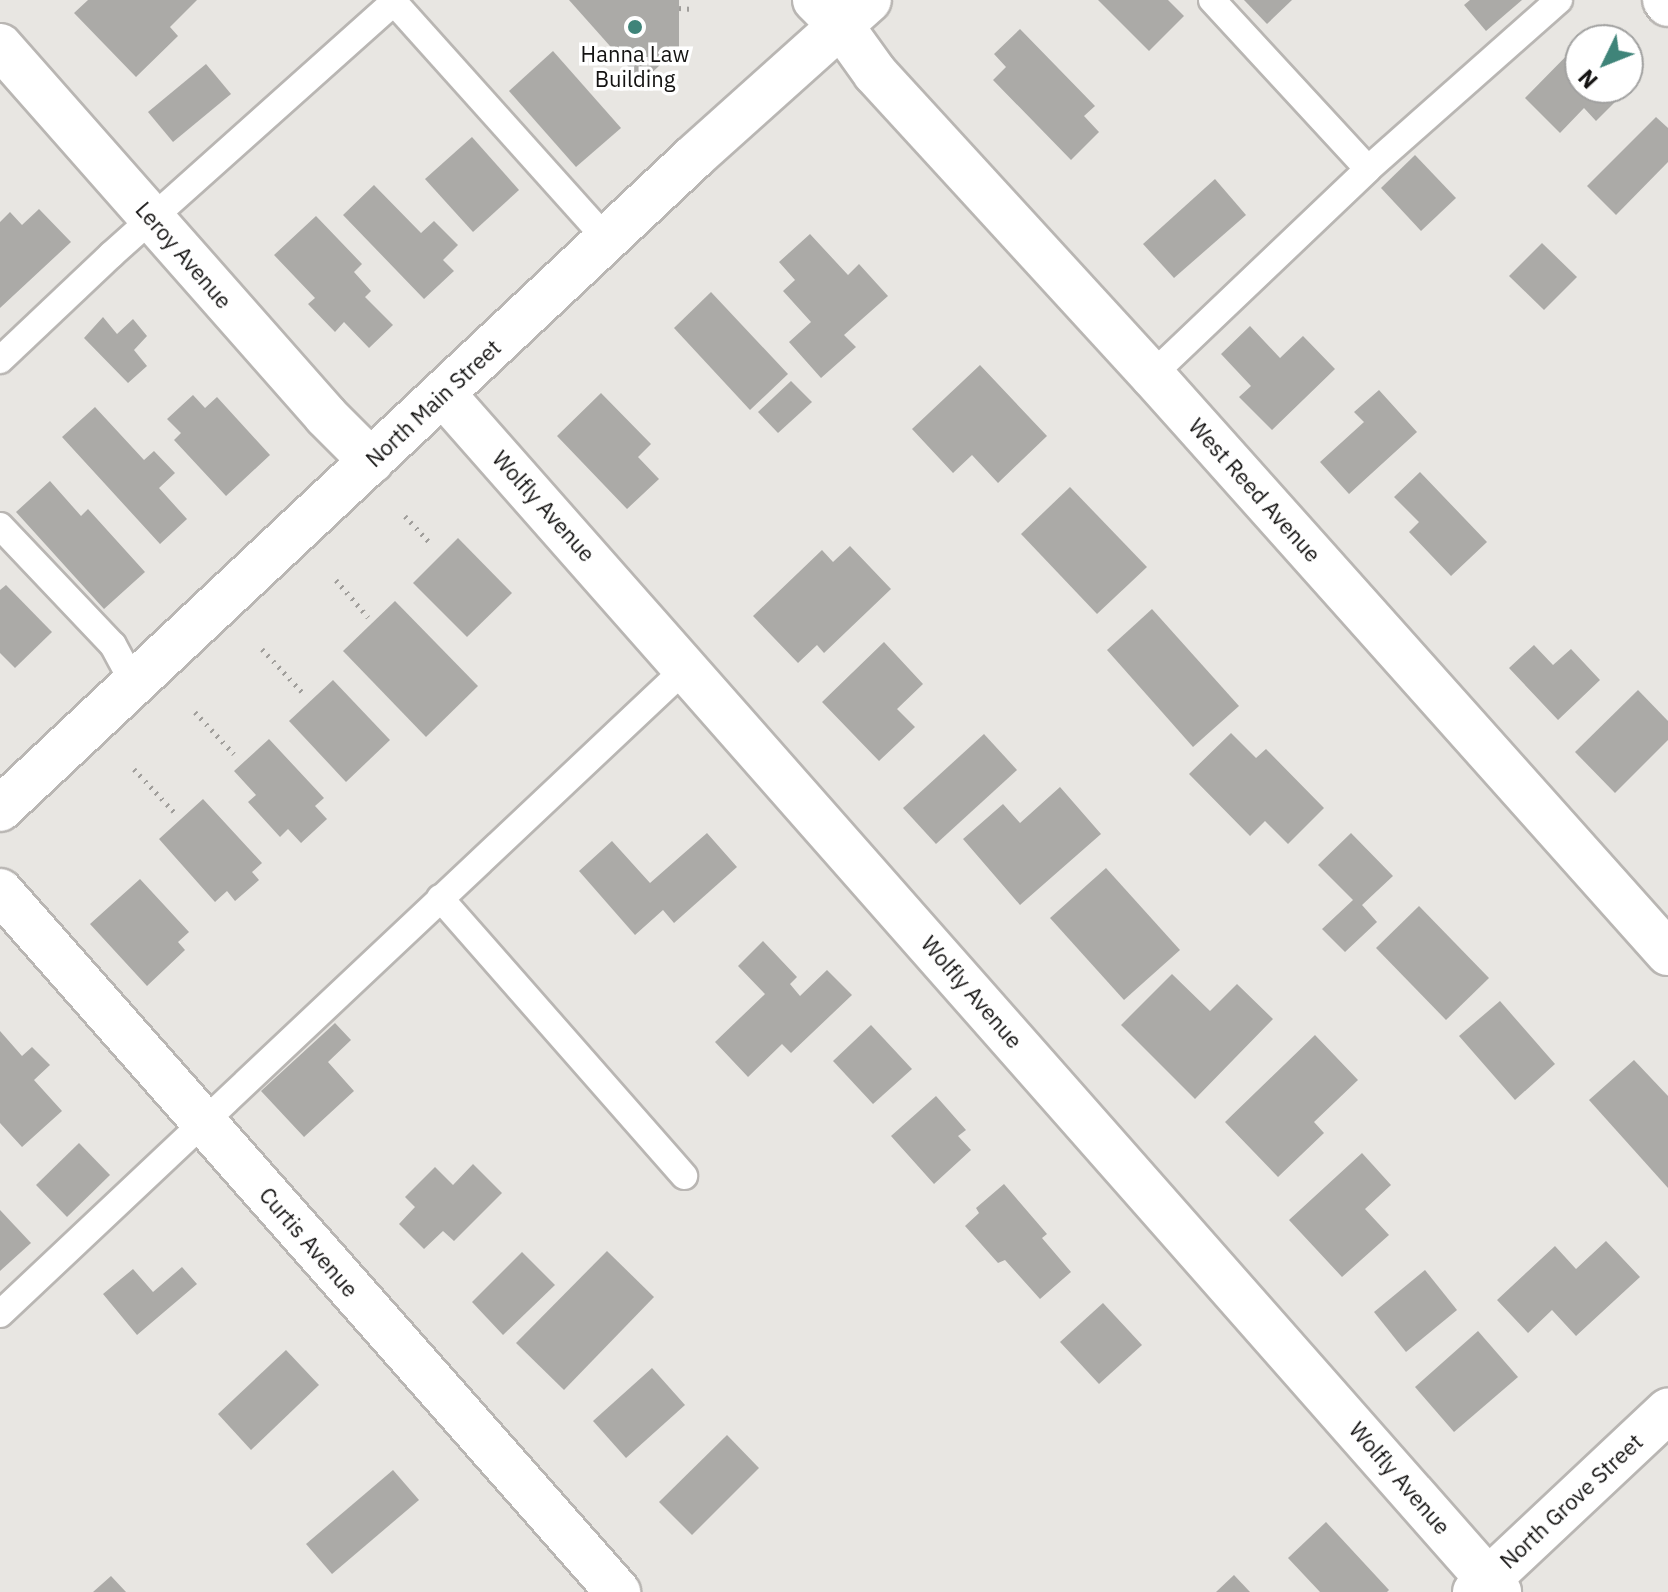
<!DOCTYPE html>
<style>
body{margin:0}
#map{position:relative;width:1668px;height:1592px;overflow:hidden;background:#e8e6e2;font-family:"IBM Plex Sans",sans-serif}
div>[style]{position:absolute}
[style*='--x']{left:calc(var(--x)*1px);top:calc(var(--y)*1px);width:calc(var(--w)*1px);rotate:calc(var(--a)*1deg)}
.building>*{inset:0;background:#abaaa7}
.path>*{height:5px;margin-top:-2.5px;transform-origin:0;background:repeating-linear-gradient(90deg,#a09e9b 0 2px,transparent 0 8px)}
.roads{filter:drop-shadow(2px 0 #b9b6b3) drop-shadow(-2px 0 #b9b6b3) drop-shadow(0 2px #b9b6b3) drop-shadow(0 -2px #b9b6b3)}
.service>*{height:26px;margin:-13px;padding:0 13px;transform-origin:13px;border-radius:13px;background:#fff}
.minor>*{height:44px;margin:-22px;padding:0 22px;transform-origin:22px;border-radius:22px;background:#fff}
.tertiary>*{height:44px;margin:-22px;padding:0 22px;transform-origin:22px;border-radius:22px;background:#fff}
.primary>*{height:44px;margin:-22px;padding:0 22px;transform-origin:22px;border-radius:22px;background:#fff}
.dots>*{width:22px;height:22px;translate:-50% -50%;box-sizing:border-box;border:4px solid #fff;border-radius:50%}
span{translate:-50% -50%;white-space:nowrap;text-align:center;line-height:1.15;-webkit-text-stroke:7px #fff;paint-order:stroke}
.poi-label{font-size:22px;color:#141312}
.street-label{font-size:22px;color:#141312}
.north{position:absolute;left:1564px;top:24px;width:80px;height:80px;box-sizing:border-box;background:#fff;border:2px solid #a1a1a0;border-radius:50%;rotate:227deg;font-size:22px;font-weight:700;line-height:32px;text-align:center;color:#141312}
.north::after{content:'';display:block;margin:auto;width:28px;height:36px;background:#3f8479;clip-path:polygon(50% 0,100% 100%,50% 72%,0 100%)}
</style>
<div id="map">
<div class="building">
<i style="clip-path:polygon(88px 0,197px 0,170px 27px,178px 36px,136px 77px,74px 13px)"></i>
<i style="clip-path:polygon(569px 0,679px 0,679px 47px,642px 82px)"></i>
<i style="clip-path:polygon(1098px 0,1168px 0,1184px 16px,1149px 51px)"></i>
<i style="clip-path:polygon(1244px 0,1292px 0,1267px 24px)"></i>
<i style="clip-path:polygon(1470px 0,1522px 0,1486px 31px,1464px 5px)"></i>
<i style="clip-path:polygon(1020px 29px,1095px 106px,1084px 116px,1099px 132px,1071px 160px,993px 80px,1006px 67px,994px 54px)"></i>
<i style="clip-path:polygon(1580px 42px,1580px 88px,1628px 88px,1628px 66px,1639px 78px,1596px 121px,1584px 108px,1560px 133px,1525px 98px)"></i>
<i style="clip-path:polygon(553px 51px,621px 128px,576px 167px,509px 91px)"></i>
<i style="clip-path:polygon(206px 64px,231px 94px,173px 142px,148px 112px)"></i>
<i style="clip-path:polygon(1656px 117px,1668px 128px,1668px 162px,1616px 215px,1587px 186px)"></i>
<i style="clip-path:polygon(472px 137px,519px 190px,473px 232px,425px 179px)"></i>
<i style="clip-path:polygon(1415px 155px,1456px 198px,1421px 231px,1381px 188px)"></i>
<i style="clip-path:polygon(1215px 179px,1246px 215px,1174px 278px,1143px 244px)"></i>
<i style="clip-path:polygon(374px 185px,421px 233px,434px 221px,458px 245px,443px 260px,454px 271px,424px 299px,343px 215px)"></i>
<i style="clip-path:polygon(39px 209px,71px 242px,0 308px,0 222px,10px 212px,22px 225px)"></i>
<i style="clip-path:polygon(316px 216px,362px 264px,354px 272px,371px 291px,365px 297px,393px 325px,369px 348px,344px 322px,335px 332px,308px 304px,315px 298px,274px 255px)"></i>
<i style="clip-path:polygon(810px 234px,848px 275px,859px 264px,888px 296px,844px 335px,856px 347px,821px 378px,789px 342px,811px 322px,783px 291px,795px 280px,779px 262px)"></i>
<i style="clip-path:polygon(1542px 243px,1577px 277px,1544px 310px,1509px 276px)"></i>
<i style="clip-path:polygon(711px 292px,788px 374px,750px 410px,674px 328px)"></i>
<i style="clip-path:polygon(103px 317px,117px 334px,133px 319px,147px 336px,134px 350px,147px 366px,128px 383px,84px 338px)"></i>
<i style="clip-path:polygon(1250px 326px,1280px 358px,1303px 336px,1335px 369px,1272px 430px,1239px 397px,1251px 386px,1221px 354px)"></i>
<i style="clip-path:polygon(980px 365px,1047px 436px,998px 483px,972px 455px,953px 473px,912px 429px)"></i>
<i style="clip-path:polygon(791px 381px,812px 402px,778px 433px,758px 412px)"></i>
<i style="clip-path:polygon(1379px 390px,1417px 432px,1349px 494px,1320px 462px,1364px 422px,1354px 412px)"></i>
<i style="clip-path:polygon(601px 393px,651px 444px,638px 457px,659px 479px,627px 509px,557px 436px)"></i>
<i style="clip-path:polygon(193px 395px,205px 408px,217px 397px,270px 455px,226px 496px,174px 440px,181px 433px,167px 419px)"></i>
<i style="clip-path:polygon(95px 407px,144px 460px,154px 451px,175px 473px,159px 488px,187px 519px,160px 544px,62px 437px)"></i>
<i style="clip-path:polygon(1420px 472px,1487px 542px,1451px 576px,1409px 532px,1419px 522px,1394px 497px)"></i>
<i style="clip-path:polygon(50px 481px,81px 516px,88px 509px,145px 572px,104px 609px,16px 512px)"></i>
<i style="clip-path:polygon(1070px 487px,1147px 567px,1097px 614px,1021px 534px)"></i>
<i style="clip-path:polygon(458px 538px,512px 593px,467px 637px,413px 583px)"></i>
<i style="clip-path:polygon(850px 546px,891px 589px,824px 653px,817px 645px,798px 663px,753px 616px,822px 550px,833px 562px)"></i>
<i style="clip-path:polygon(6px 585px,52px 632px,15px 668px,0 653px,0 590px)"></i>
<i style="clip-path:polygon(395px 601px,478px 686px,426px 737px,343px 651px)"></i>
<i style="clip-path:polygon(1152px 609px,1239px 706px,1193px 747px,1107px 650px)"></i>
<i style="clip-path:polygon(884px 642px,923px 684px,897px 709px,915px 727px,879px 761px,822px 702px)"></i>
<i style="clip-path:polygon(1534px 645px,1553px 665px,1571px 649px,1600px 680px,1558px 720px,1509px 668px)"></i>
<i style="clip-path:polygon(333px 680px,390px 740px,346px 782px,289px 721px)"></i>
<i style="clip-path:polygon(1638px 690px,1668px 721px,1668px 740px,1615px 793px,1575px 752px)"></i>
<i style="clip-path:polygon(1231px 733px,1256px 758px,1266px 749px,1324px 808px,1288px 844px,1265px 821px,1250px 836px,1189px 774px)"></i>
<i style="clip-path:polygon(984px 734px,1017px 770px,936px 844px,903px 808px)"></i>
<i style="clip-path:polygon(269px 739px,324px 798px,315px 806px,327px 819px,301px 843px,288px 829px,280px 837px,248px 802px,256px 795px,234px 771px)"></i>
<i style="clip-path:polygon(1060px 787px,1101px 834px,1020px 905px,963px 839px,1003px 804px,1020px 823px)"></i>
<i style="clip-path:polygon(203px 799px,262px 863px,252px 872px,259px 880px,235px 901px,227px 891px,215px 902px,159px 839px)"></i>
<i style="clip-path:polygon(707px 833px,737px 867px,674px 923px,663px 910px,635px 935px,579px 871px,612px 841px,650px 883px)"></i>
<i style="clip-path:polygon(1351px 833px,1393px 876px,1362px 905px,1377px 922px,1345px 952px,1322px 929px,1353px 900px,1318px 865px)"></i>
<i style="clip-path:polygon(1106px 868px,1180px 950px,1124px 1000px,1050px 918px)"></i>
<i style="clip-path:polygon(140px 879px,189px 932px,178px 942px,185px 950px,147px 986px,90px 924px)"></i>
<i style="clip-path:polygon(1419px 906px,1489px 978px,1446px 1020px,1376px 948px)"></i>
<i style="clip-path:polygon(763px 941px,797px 977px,790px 984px,800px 996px,827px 970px,852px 995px,791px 1053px,782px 1044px,748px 1077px,715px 1042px,765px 994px,738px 966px)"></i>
<i style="clip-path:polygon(1172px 974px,1210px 1011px,1237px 984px,1273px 1019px,1195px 1099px,1121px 1025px)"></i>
<i style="clip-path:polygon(1500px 1001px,1555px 1064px,1515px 1100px,1459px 1036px)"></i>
<i style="clip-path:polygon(335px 1023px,351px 1040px,328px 1062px,354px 1091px,304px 1137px,261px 1091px)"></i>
<i style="clip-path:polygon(871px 1025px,912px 1069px,873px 1104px,833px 1061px)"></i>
<i style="clip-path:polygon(0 1031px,22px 1056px,32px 1047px,50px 1065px,34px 1080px,62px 1111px,22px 1147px,0 1123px)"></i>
<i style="clip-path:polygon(1315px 1035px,1358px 1080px,1314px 1122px,1324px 1133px,1278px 1177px,1225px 1122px)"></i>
<i style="clip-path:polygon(1634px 1060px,1668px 1096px,1668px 1188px,1589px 1100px)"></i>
<i style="clip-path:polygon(936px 1096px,966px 1130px,958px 1136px,971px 1150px,934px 1184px,891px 1136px)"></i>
<i style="clip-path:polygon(79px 1143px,110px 1175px,67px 1217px,36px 1185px)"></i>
<i style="clip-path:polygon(1362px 1153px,1391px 1185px,1365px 1209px,1389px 1235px,1342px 1277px,1289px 1220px)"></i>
<i style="clip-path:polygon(473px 1164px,502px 1193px,454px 1241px,443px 1231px,424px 1249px,399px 1224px,415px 1207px,405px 1197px,435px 1167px,453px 1185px)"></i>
<i style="clip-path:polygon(1004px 1184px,1047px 1234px,1042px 1238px,1071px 1272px,1040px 1299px,1005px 1260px,998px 1263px,965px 1226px,979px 1213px,976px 1208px)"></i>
<i style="clip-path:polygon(0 1210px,31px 1243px,0 1271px)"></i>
<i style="clip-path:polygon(1606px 1241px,1640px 1277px,1576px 1336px,1552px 1310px,1528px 1333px,1497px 1300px,1555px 1246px,1576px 1269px)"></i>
<i style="clip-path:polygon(607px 1251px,654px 1297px,564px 1390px,516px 1343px)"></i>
<i style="clip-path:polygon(522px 1252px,555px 1285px,503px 1335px,472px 1302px)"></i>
<i style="clip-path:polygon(182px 1267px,197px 1284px,137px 1335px,103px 1294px,133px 1269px,153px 1292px)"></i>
<i style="clip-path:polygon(1425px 1270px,1457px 1310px,1406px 1352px,1374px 1312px)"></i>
<i style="clip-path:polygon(1103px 1303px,1142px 1345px,1099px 1384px,1060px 1342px)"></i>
<i style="clip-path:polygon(1478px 1331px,1518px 1377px,1454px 1432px,1415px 1387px)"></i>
<i style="clip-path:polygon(286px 1350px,319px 1385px,251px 1450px,218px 1414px)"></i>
<i style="clip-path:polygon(652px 1368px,685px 1405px,626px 1458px,593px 1421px)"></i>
<i style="clip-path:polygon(727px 1435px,759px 1468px,692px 1535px,659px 1502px)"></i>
<i style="clip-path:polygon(393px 1470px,419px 1500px,332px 1574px,306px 1544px)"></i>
<i style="clip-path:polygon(1326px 1522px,1389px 1590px,1387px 1592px,1320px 1592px,1288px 1558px)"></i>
<i style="clip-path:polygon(1234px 1575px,1250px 1592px,1216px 1592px)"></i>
<i style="clip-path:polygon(111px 1576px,126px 1592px,93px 1592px)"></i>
</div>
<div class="path">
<i style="--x:679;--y:8;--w:13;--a:4"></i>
<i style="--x:405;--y:516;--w:35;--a:47"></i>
<i style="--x:336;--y:580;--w:49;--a:49.1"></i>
<i style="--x:262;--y:649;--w:60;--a:47"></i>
<i style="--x:195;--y:712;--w:57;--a:47.1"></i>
<i style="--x:134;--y:769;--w:60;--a:47"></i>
</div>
<div class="roads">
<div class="service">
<i style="--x:392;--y:0;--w:322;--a:48.1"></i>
<i style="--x:1212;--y:0;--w:230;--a:47.3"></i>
<i style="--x:0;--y:360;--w:153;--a:-43.4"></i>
<i style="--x:111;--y:255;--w:380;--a:-41.8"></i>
<i style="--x:1152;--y:375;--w:298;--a:-43.6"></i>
<i style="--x:1368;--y:169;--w:255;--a:-41.5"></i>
<i style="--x:0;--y:526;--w:164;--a:46.5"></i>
<i style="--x:113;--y:645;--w:44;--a:61.7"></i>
<i style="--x:440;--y:898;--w:370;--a:48.7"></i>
<i style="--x:0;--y:1314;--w:944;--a:-43.28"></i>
</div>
<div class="minor">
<i style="--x:815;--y:0;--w:38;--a:45"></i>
<i style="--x:842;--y:27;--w:57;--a:54.3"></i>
<i style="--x:875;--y:73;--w:410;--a:47.5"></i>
<i style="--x:1152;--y:375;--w:775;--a:48.24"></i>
<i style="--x:1665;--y:0;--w:5;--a:53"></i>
<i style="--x:0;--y:46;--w:493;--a:48.6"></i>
<i style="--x:326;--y:416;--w:64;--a:45"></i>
<i style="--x:443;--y:394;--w:1597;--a:48.6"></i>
<i style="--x:0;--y:891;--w:935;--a:48.6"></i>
</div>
<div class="tertiary">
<i style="--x:1475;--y:1592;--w:265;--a:-43.2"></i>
</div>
<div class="primary">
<i style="--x:0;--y:809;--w:952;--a:-43.21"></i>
<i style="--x:694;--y:157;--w:235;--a:-41.9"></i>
</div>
</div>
<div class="dots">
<i style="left:635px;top:27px;background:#3f8479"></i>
</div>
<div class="poi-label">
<span style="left:635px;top:66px">Hanna Law<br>Building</span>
</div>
<div class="street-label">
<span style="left:184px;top:255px;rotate:49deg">Leroy Avenue</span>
<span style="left:433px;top:403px;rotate:-43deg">North Main Street</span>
<span style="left:1255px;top:490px;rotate:48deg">West Reed Avenue</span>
<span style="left:544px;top:506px;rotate:48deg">Wolfly Avenue</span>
<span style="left:972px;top:992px;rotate:49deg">Wolfly Avenue</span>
<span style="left:309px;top:1242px;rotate:49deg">Curtis Avenue</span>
<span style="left:1400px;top:1478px;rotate:49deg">Wolfly Avenue</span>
<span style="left:1571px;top:1501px;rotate:-43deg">North Grove Street</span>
</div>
<div class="north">N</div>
</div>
